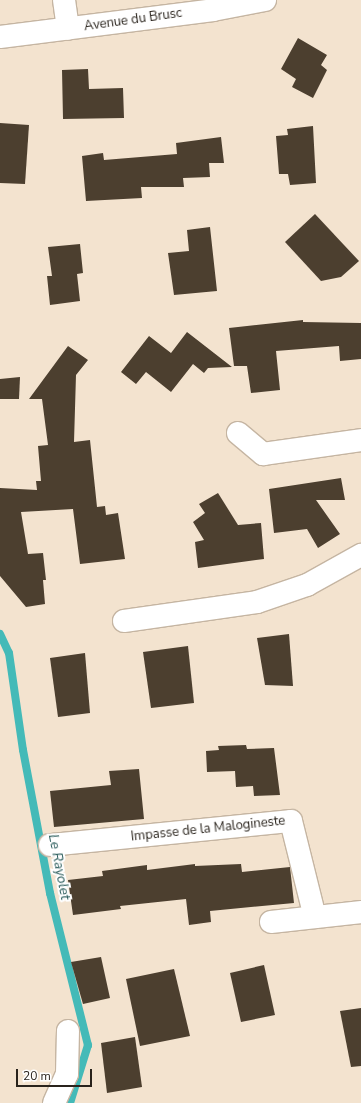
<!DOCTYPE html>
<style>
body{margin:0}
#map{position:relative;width:361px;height:1103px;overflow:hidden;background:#f3e3cf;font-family:"Nunito Sans",sans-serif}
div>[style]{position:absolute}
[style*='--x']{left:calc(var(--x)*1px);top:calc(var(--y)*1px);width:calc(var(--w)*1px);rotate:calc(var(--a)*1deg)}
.stream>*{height:8px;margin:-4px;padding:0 4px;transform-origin:4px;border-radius:4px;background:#44bab8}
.building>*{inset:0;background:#4c3f2f}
.roads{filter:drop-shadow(1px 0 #c5b5a2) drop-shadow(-1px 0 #c5b5a2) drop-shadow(0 1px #c5b5a2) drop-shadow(0 -1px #c5b5a2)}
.minor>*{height:22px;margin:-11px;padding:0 11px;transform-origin:11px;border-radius:11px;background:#fff}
span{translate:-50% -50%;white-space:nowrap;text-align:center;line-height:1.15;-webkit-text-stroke:4px #fff;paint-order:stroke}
.street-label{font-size:13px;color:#29231c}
.water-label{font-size:14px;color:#2a5c5b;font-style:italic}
.scale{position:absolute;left:16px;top:1069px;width:76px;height:18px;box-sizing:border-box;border:2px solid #29231c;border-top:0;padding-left:5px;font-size:12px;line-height:14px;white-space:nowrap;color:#29231c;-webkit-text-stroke:3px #fff;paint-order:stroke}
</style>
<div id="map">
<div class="stream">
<i style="--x:0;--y:634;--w:21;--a:65"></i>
<i style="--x:9;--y:653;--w:98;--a:81.8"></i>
<i style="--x:23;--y:750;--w:146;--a:79.3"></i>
<i style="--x:50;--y:893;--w:157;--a:76"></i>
<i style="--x:88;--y:1045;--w:61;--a:107.2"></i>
</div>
<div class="building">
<i style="clip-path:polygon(298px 38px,327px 55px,321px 65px,327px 70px,313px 98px,292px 87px,296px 79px,281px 69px)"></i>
<i style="clip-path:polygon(88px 69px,89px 89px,123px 88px,124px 118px,63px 119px,62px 70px)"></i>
<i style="clip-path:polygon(0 123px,29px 125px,25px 184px,0 183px)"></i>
<i style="clip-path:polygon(313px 126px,316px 183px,290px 185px,288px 174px,279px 174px,276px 136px,288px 135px,287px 129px)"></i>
<i style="clip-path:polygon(221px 137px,224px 163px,209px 163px,210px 177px,183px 178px,184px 187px,141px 187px,142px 198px,86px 201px,82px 156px,103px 153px,104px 160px,177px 154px,176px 143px)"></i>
<i style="clip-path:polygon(315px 214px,359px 261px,341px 277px,321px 281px,285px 242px)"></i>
<i style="clip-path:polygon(210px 227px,217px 291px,174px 295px,168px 253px,189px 251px,187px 230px)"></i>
<i style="clip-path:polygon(80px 244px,83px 273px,77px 274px,80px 301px,50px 305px,47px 276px,52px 276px,48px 247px)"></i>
<i style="clip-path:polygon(303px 320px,303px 322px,361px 323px,361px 359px,340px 361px,339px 346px,276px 351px,280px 390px,251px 393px,247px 366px,234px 366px,229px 328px)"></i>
<i style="clip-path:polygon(187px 332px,232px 367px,208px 368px,204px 373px,193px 364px,171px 392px,146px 372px,136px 384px,121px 372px,149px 336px,171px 353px)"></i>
<i style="clip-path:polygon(68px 346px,88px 360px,76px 375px,74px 442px,90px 440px,97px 507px,105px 506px,106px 515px,118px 513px,125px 559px,80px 564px,73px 509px,21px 512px,28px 554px,43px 553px,46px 580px,43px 580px,45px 604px,26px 607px,0 576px,0 488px,37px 490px,36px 481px,41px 481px,38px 446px,48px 445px,42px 399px,29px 399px)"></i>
<i style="clip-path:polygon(20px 377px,19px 399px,0 399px,0 379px)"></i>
<i style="clip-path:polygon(341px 478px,345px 500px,316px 500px,340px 534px,318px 548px,307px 529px,274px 533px,269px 489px)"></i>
<i style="clip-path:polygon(218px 493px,238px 525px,261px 523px,264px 559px,198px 568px,195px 542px,204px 540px,193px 522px,205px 513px,199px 504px)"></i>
<i style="clip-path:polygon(289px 634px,293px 686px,265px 685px,257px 638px)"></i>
<i style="clip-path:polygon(188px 646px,194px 703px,151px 708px,143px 652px)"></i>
<i style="clip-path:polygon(85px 653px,90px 713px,58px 717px,50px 658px)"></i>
<i style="clip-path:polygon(246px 745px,247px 749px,274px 748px,280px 795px,254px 796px,253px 786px,236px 787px,235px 771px,207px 772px,206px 751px,219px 750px,218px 746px)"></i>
<i style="clip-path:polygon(139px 769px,144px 819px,54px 827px,50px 791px,111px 785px,109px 771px)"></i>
<i style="clip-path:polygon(195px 864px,195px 866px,241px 864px,242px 872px,290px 867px,294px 903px,210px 911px,211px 922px,189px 925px,186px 899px,120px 906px,121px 909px,73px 915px,68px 880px,103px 876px,102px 871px,147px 865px,147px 870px)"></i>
<i style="clip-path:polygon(101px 957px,110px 998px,83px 1004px,71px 962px)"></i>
<i style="clip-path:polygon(264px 965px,275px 1015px,241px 1022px,230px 973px)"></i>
<i style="clip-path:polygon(174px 969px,190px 1036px,140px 1046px,126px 979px)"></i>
<i style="clip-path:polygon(361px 1008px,361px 1066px,351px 1067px,340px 1011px)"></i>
<i style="clip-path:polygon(135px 1037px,142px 1087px,107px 1093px,101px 1043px)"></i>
</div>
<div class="roads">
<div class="minor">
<i style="--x:64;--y:0;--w:29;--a:82"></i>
<i style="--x:0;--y:37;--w:215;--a:-7.2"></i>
<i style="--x:213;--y:10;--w:53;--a:-10.9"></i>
<i style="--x:238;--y:433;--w:33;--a:40"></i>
<i style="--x:263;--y:454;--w:99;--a:-8.1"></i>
<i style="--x:124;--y:621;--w:134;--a:-8.1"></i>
<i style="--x:257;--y:602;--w:53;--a:-18.8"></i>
<i style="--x:307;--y:585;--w:62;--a:-29.1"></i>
<i style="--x:50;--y:845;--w:242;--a:-5.7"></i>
<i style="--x:291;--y:821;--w:99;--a:76"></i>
<i style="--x:271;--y:922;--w:91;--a:-6.3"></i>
<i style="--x:54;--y:1103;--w:32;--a:-66"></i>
<i style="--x:67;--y:1074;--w:43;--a:-88.7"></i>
</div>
</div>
<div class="street-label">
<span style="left:133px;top:20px;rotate:-8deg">Avenue du Brusc</span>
<span style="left:208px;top:829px;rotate:-6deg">Impasse de la Malogineste</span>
</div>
<div class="water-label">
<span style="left:59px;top:867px;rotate:79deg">Le Rayolet</span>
</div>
<div class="scale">20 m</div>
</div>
